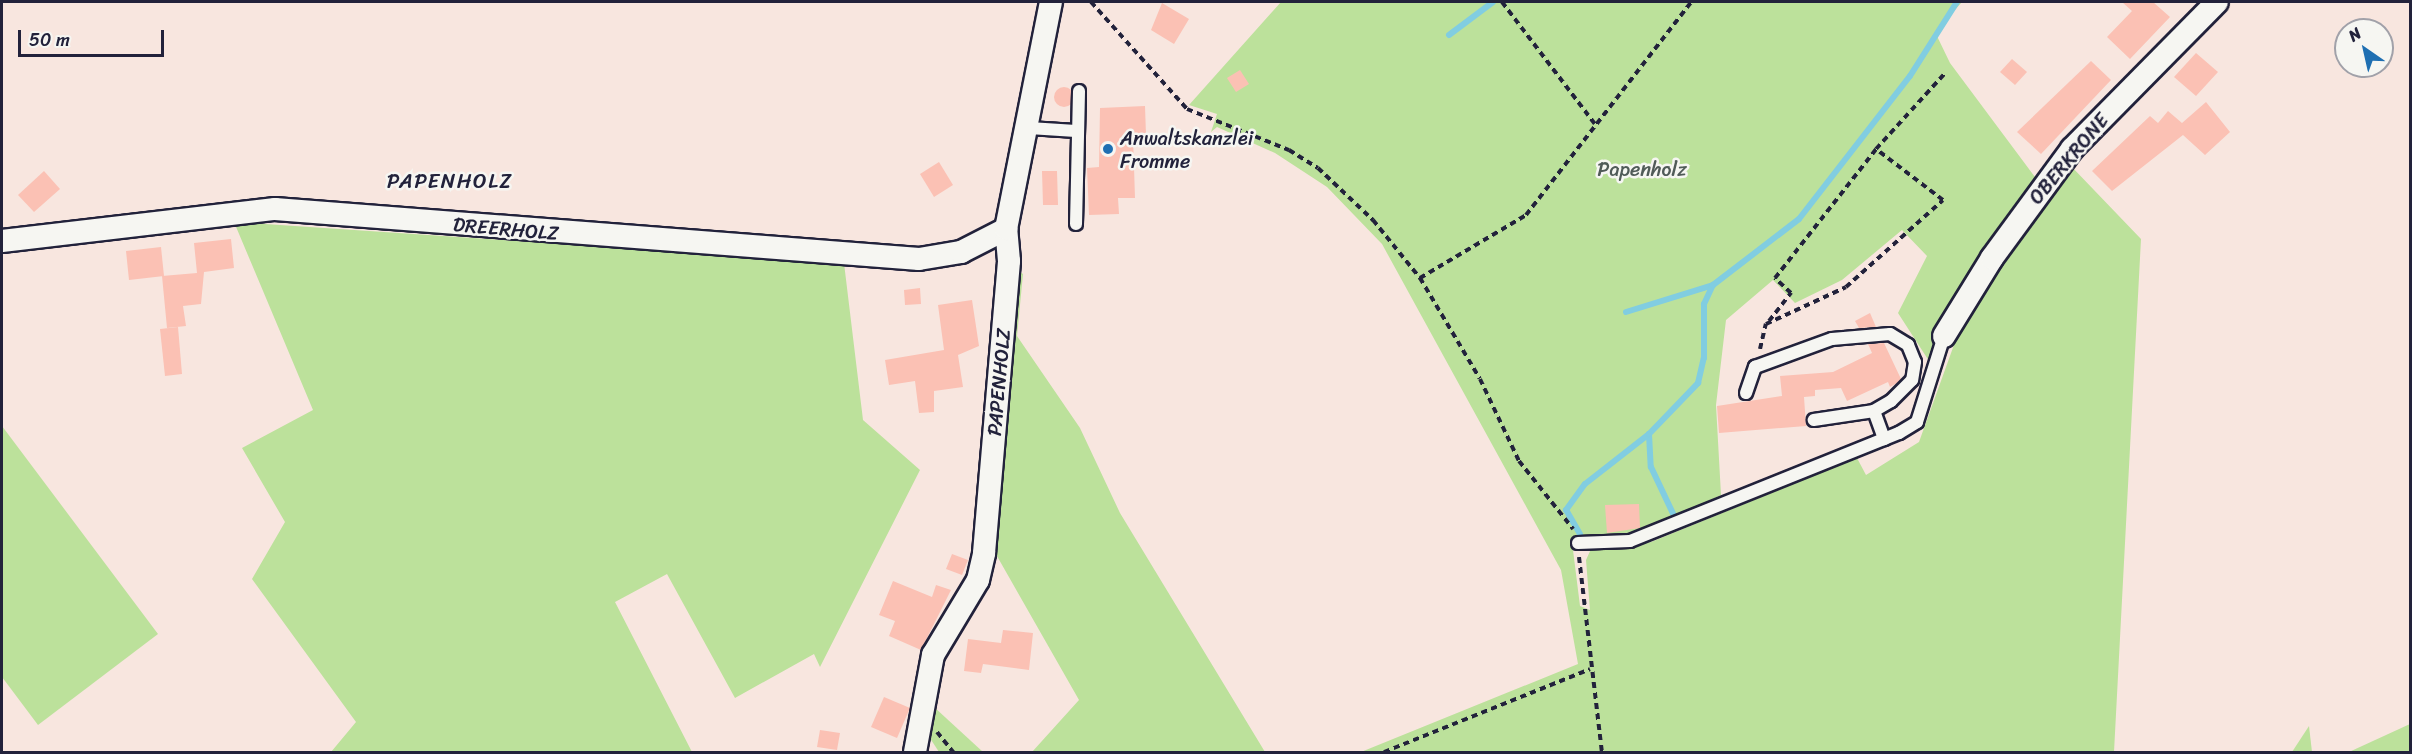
<!DOCTYPE html>
<style>
body{margin:0}
#map{position:relative;width:2412px;height:754px;overflow:hidden;background:#f8e6df;font-family:Sriracha,sans-serif}
div>[style]{position:absolute}
[style*='--x']{left:calc(var(--x)*1px);top:calc(var(--y)*1px);width:calc(var(--w)*1px);rotate:calc(var(--a)*1deg)}
.green>*{inset:0;background:#bce19b}
.stream>*{height:6px;margin:-3px;padding:0 3px;transform-origin:3px;border-radius:3px;background:#81cde1}
.building>*{inset:0;background:#fbc1b4}
.round{border-radius:50%}
.path>*{height:4px;margin-top:-2px;transform-origin:0;background:repeating-linear-gradient(90deg,#22223b 0 6px,transparent 0 10.5px)}
.roads{filter:drop-shadow(2px 0 #22223b) drop-shadow(-2px 0 #22223b) drop-shadow(0 2px #22223b) drop-shadow(0 -2px #22223b)}
.lane>*{height:12px;margin:-6px;padding:0 6px;transform-origin:6px;border-radius:6px;background:#f6f6f2}
.street>*{height:22px;margin:-11px;padding:0 11px;transform-origin:11px;border-radius:11px;background:#f6f6f2}
.dots>*{width:16px;height:16px;translate:-50% -50%;box-sizing:border-box;border:3px solid #f6f6f2;border-radius:50%}
span{translate:-50% -50%;white-space:nowrap;text-align:center;line-height:1.15;-webkit-text-stroke:5px #f6f6f2;paint-order:stroke}
.poi-label{font-size:20px;color:#22223b}
.left{translate:0 -50%;text-align:left}
.street-label{font-size:20px;color:#22223b}
.park-label{font-size:20px;color:#505b58}
.neighbourhood-label{font-size:21px;color:#22223b;letter-spacing:1.5px}
.frame{position:absolute;inset:0;border:3px solid #22223b;pointer-events:none}
.north{position:absolute;left:2334px;top:18px;width:60px;height:60px;box-sizing:border-box;background:#f6f6f2;border:2px solid #a1a1a9;border-radius:50%;rotate:326deg;font-size:16px;font-weight:700;line-height:24px;text-align:center;color:#22223b}
.north::after{content:'';display:block;margin:auto;width:21px;height:27px;background:#1f6fb2;clip-path:polygon(50% 0,100% 100%,50% 72%,0 100%)}
.scale{position:absolute;left:18px;top:30px;width:146px;height:27px;box-sizing:border-box;border:3px solid #22223b;border-top:0;padding-left:8px;font-size:18px;line-height:21px;white-space:nowrap;color:#22223b;-webkit-text-stroke:4px #f6f6f2;paint-order:stroke}
</style>
<div id="map">
<div class="green">
<i style="clip-path:polygon(1281px 2px,1962px 2px,1935px 32px,1950px 63px,2038px 181px,1942px 328px,1929px 361px,1898px 313px,1927px 256px,1902px 230px,1842px 280px,1795px 303px,1773px 280px,1726px 320px,1716px 405px,1721px 495px,1640px 533px,1572px 542px,1580px 606px,1590px 610px,1586px 560px,1591px 549px,1651px 542px,1857px 458px,1866px 475px,1919px 442px,1964px 317px,2070px 165px,2141px 239px,2114px 752px,1361px 752px,1578px 664px,1561px 570px,1382px 244px,1327px 187px,1275px 153px,1217px 127px,1211px 132px,1217px 114px,1189px 105px)"></i>
<i style="clip-path:polygon(234px 222px,844px 263px,863px 420px,920px 470px,820px 667px,814px 654px,735px 698px,667px 574px,615px 602px,692px 752px,331px 752px,356px 722px,252px 579px,285px 522px,242px 448px,313px 410px)"></i>
<i style="clip-path:polygon(1015px 268px,1023px 274px,1017px 336px,1080px 428px,1120px 513px,1265px 752px,1032px 752px,1079px 700px,989px 542px)"></i>
<i style="clip-path:polygon(2px 426px,158px 634px,38px 725px,2px 677px)"></i>
<i style="clip-path:polygon(934px 707px,983px 752px,939px 752px,926px 732px)"></i>
<i style="clip-path:polygon(2410px 724px,2410px 752px,2349px 752px)"></i>
<i style="clip-path:polygon(2309px 726px,2312px 752px,2292px 752px)"></i>
</div>
<div class="stream">
<i style="--x:1449;--y:35;--w:55;--a:-36.9"></i>
<i style="--x:1626;--y:312;--w:91;--a:-17.2"></i>
<i style="--x:1649;--y:434;--w:33;--a:87"></i>
<i style="--x:1651;--y:467;--w:61;--a:64.7"></i>
<i style="--x:1580;--y:534;--w:28;--a:-120"></i>
<i style="--x:1566;--y:510;--w:32;--a:-54"></i>
<i style="--x:1585;--y:484;--w:81;--a:-38"></i>
<i style="--x:1649;--y:434;--w:71;--a:-46.1"></i>
<i style="--x:1698;--y:383;--w:26;--a:-77"></i>
<i style="--x:1704;--y:358;--w:54;--a:-90"></i>
<i style="--x:1704;--y:304;--w:21;--a:-65"></i>
<i style="--x:1713;--y:285;--w:108;--a:-37.5"></i>
<i style="--x:1799;--y:219;--w:181;--a:-52.2"></i>
<i style="--x:1910;--y:76;--w:88;--a:-57.6"></i>
</div>
<div class="building">
<i style="clip-path:polygon(2122px 2px,2153px 2px,2170px 17px,2130px 59px,2107px 37px,2132px 11px)"></i>
<i style="clip-path:polygon(1162px 3px,1189px 19px,1174px 44px,1151px 30px)"></i>
<i style="clip-path:polygon(2196px 53px,2218px 72px,2196px 96px,2174px 77px)"></i>
<i style="clip-path:polygon(2012px 59px,2027px 72px,2015px 85px,2000px 72px)"></i>
<i style="clip-path:polygon(2091px 61px,2111px 80px,2041px 154px,2017px 132px)"></i>
<i style="clip-path:polygon(1240px 70px,1249px 84px,1236px 92px,1227px 78px)"></i>
<i class="round" style="left:1054px;top:87px;width:20px;height:20px"></i>
<i style="clip-path:polygon(2206px 102px,2230px 132px,2205px 155px,2183px 135px,2112px 191px,2092px 171px,2150px 116px,2158px 123px,2168px 111px,2182px 123px)"></i>
<i style="clip-path:polygon(1145px 106px,1146px 135px,1133px 136px,1135px 198px,1118px 198px,1119px 214px,1089px 215px,1087px 168px,1099px 167px,1100px 108px)"></i>
<i style="clip-path:polygon(939px 162px,953px 185px,934px 197px,920px 174px)"></i>
<i style="clip-path:polygon(44px 171px,60px 189px,34px 212px,18px 195px)"></i>
<i style="clip-path:polygon(1042px 171px,1057px 171px,1058px 205px,1043px 205px)"></i>
<i style="clip-path:polygon(231px 239px,234px 268px,204px 272px,201px 304px,183px 306px,186px 326px,167px 328px,162px 276px,197px 273px,194px 243px)"></i>
<i style="clip-path:polygon(161px 247px,164px 276px,129px 280px,126px 251px)"></i>
<i style="clip-path:polygon(920px 288px,921px 304px,905px 305px,904px 290px)"></i>
<i style="clip-path:polygon(972px 300px,979px 346px,958px 355px,963px 387px,934px 391px,934px 412px,919px 413px,915px 381px,889px 385px,885px 360px,944px 350px,938px 305px)"></i>
<i style="clip-path:polygon(1870px 313px,1876px 327px,1859px 328px,1855px 321px)"></i>
<i style="clip-path:polygon(178px 327px,182px 374px,165px 376px,160px 329px)"></i>
<i style="clip-path:polygon(1884px 343px,1901px 379px,1897px 383px,1890px 387px,1888px 382px,1847px 401px,1841px 388px,1815px 390px,1815px 396px,1804px 397px,1806px 426px,1719px 433px,1717px 406px,1782px 396px,1780px 376px,1833px 372px,1872px 353px,1868px 344px)"></i>
<i style="clip-path:polygon(1639px 504px,1640px 528px,1607px 533px,1605px 505px)"></i>
<i style="clip-path:polygon(952px 554px,968px 560px,962px 575px,946px 569px)"></i>
<i style="clip-path:polygon(893px 581px,932px 597px,936px 585px,951px 590px,921px 650px,889px 636px,895px 621px,879px 615px)"></i>
<i style="clip-path:polygon(1003px 630px,1033px 633px,1029px 670px,983px 664px,981px 673px,964px 671px,968px 639px,1001px 643px)"></i>
<i style="clip-path:polygon(884px 697px,910px 708px,897px 738px,871px 727px)"></i>
<i style="clip-path:polygon(820px 730px,840px 733px,837px 750px,817px 747px)"></i>
</div>
<div class="path">
<i style="--x:1091;--y:2;--w:144;--a:48.1"></i>
<i style="--x:1187;--y:109;--w:110;--a:21.9"></i>
<i style="--x:1289;--y:150;--w:34;--a:32"></i>
<i style="--x:1318;--y:168;--w:76;--a:43.4"></i>
<i style="--x:1373;--y:220;--w:75;--a:51"></i>
<i style="--x:1420;--y:278;--w:117;--a:59.3"></i>
<i style="--x:1480;--y:379;--w:91;--a:64.6"></i>
<i style="--x:1519;--y:461;--w:87;--a:51.5"></i>
<i style="--x:1502;--y:2;--w:153;--a:52.7"></i>
<i style="--x:1420;--y:278;--w:123;--a:-30.7"></i>
<i style="--x:1526;--y:215;--w:269;--a:-52.2"></i>
<i style="--x:1769;--y:321;--w:36;--a:-52"></i>
<i style="--x:1791;--y:293;--w:22;--a:-137"></i>
<i style="--x:1775;--y:278;--w:164;--a:-51.9"></i>
<i style="--x:1760;--y:349;--w:26;--a:-77"></i>
<i style="--x:1766;--y:324;--w:88;--a:-24.8"></i>
<i style="--x:1846;--y:287;--w:130;--a:-41.9"></i>
<i style="--x:1943;--y:200;--w:84;--a:-142.7"></i>
<i style="--x:1876;--y:149;--w:104;--a:-47.7"></i>
<i style="--x:1579;--y:557;--w:196;--a:83.3"></i>
<i style="--x:937;--y:732;--w:26;--a:51"></i>
<i style="--x:1384;--y:752;--w:222;--a:-21.9"></i>
</div>
<div class="roads">
<div class="lane">
<i style="--x:1029;--y:128;--w:47;--a:3.7"></i>
<i style="--x:1076;--y:224;--w:133;--a:-88.7"></i>
<i style="--x:1746;--y:393;--w:28;--a:-71"></i>
<i style="--x:1755;--y:367;--w:82;--a:-20"></i>
<i style="--x:1832;--y:339;--w:58;--a:-4.9"></i>
<i style="--x:1890;--y:334;--w:21;--a:31"></i>
<i style="--x:1908;--y:345;--w:18;--a:68"></i>
<i style="--x:1915;--y:362;--w:18;--a:99"></i>
<i style="--x:1912;--y:380;--w:30;--a:135"></i>
<i style="--x:1891;--y:401;--w:20;--a:150"></i>
<i style="--x:1874;--y:411;--w:61;--a:171.5"></i>
<i style="--x:1874;--y:411;--w:30;--a:70"></i>
<i style="--x:1578;--y:543;--w:52;--a:-2.2"></i>
<i style="--x:1630;--y:541;--w:290;--a:-21.9"></i>
<i style="--x:1899;--y:433;--w:21;--a:-31"></i>
<i style="--x:1917;--y:422;--w:90;--a:-72.6"></i>
</div>
<div class="street">
<i style="--x:2;--y:241;--w:275;--a:-6.7"></i>
<i style="--x:275;--y:209;--w:646;--a:4.44"></i>
<i style="--x:919;--y:259;--w:43;--a:-9.5"></i>
<i style="--x:961;--y:252;--w:51;--a:-27.1"></i>
<i style="--x:1944;--y:336;--w:92;--a:-58.4"></i>
<i style="--x:1992;--y:258;--w:135;--a:-53.7"></i>
<i style="--x:2072;--y:149;--w:206;--a:-45.4"></i>
<i style="--x:915;--y:752;--w:99;--a:-79.5"></i>
<i style="--x:933;--y:655;--w:87;--a:-59"></i>
<i style="--x:978;--y:580;--w:28;--a:-77"></i>
<i style="--x:984;--y:553;--w:293;--a:-85.1"></i>
<i style="--x:1009;--y:261;--w:32;--a:-95"></i>
<i style="--x:1006;--y:229;--w:231;--a:-78.8"></i>
</div>
</div>
<div class="dots">
<i style="left:1108px;top:149px;background:#1f6fb2"></i>
</div>
<div class="poi-label">
<span class="left" style="left:1120px;top:150px">Anwaltskanzlei<br>Fromme</span>
</div>
<div class="street-label">
<span style="left:2069px;top:159px;rotate:-50deg">OBERKRONE</span>
<span style="left:506px;top:229px;rotate:5deg">DREERHOLZ</span>
<span style="left:999px;top:382px;rotate:-85deg">PAPENHOLZ</span>
</div>
<div class="park-label">
<span style="left:1642px;top:169px">Papenholz</span>
</div>
<div class="neighbourhood-label">
<span style="left:450px;top:181px">PAPENHOLZ</span>
</div>
<div class="frame"></div>
<div class="north">N</div>
<div class="scale">50 m</div>
</div>
